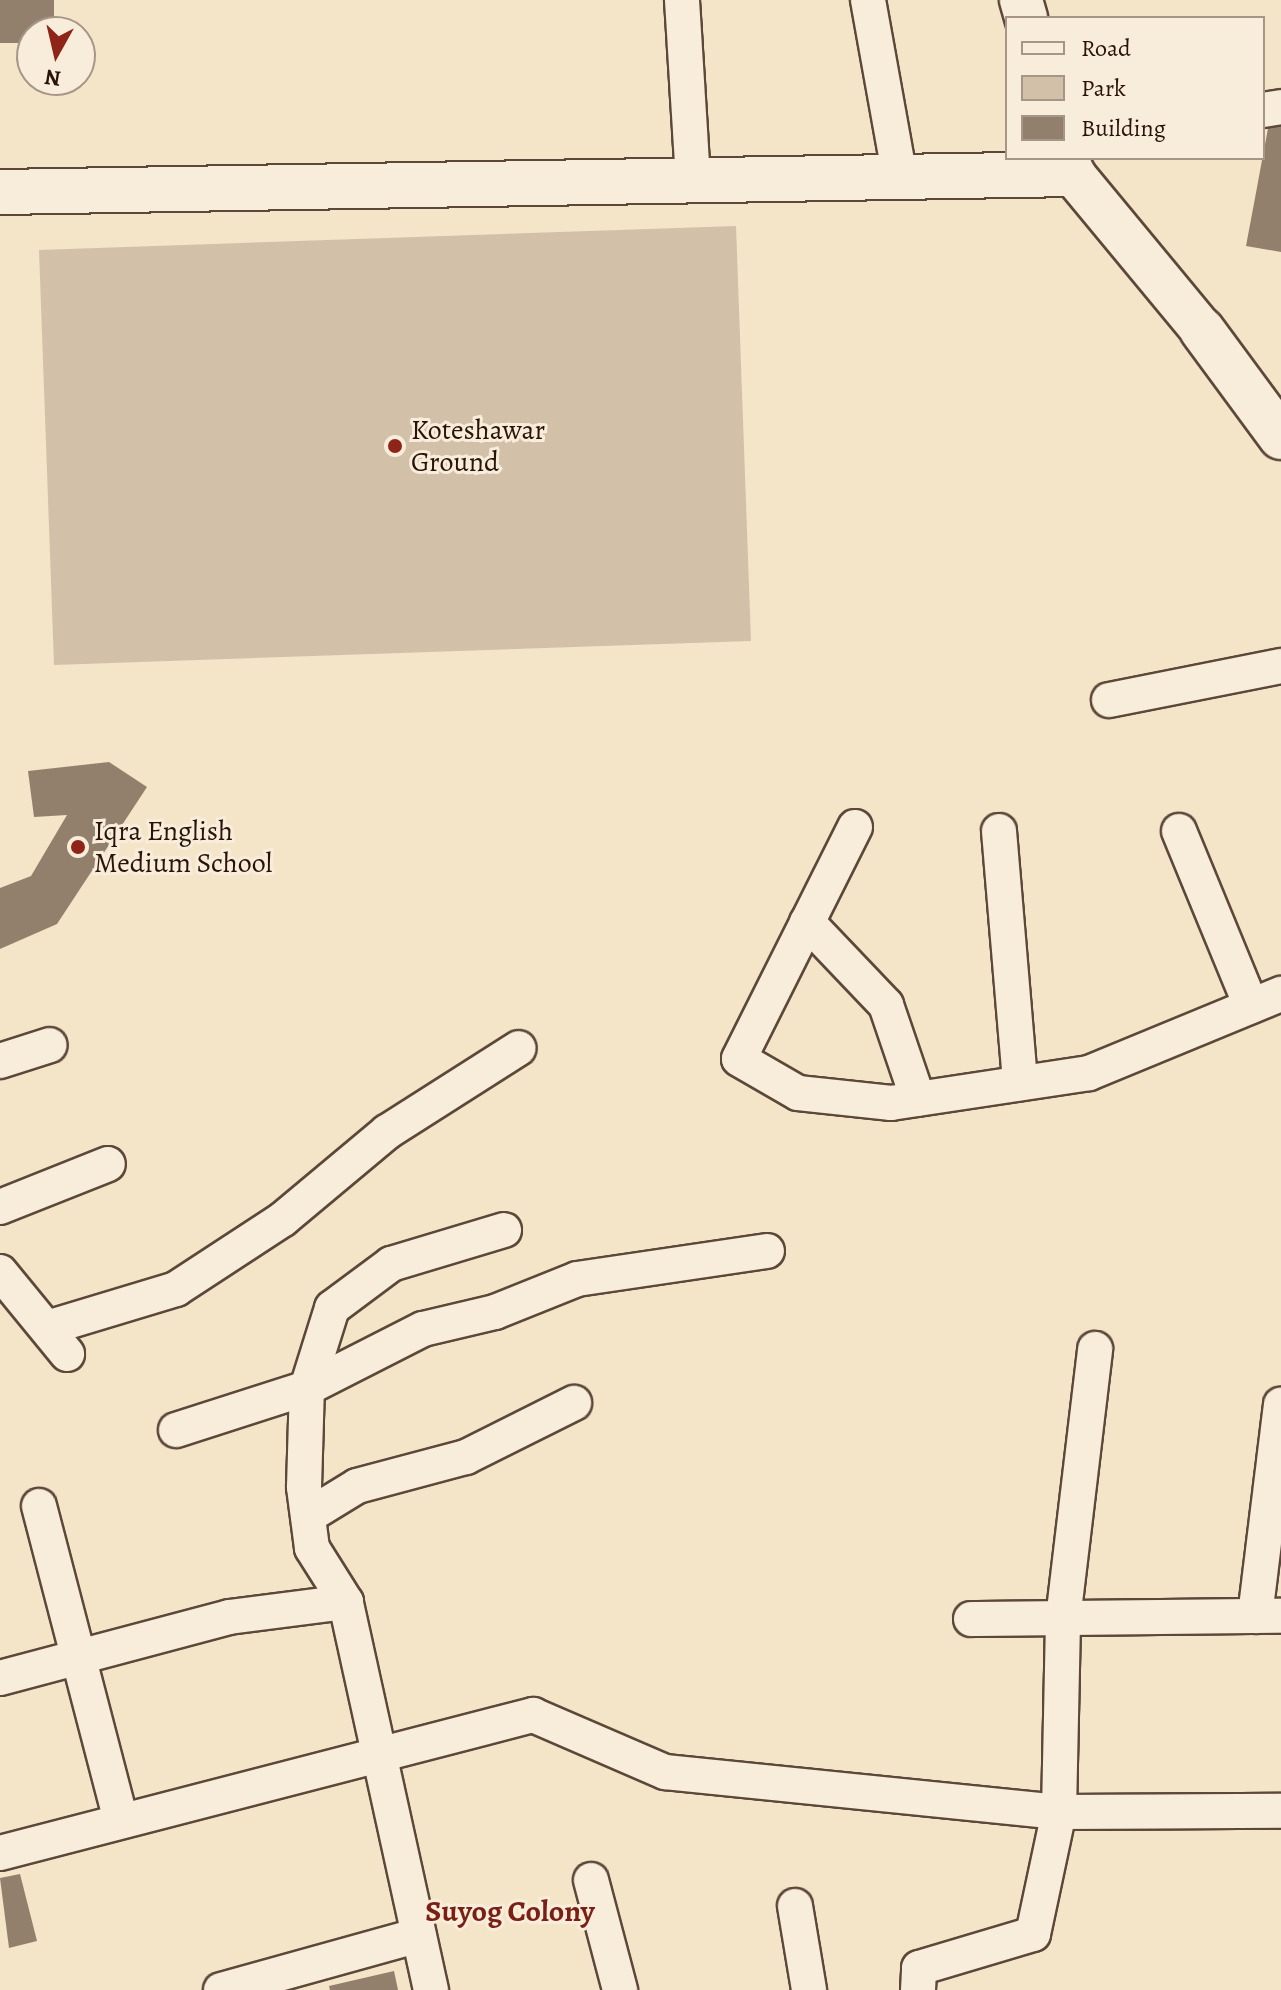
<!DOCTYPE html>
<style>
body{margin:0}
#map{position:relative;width:1281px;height:1990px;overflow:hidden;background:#f4e4c8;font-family:Alegreya,serif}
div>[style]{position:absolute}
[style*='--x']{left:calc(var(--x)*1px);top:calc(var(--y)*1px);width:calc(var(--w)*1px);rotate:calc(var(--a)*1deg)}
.green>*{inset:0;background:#d2c1a8}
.building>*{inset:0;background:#93806c}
.roads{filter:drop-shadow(2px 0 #5c4839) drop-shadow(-2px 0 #5c4839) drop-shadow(0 2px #5c4839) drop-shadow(0 -2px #5c4839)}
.minor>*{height:34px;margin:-17px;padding:0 17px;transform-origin:17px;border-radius:17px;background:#f8eddb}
.tertiary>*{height:42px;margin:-21px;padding:0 21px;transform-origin:21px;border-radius:21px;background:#f8eddb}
.secondary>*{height:44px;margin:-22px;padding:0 22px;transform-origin:22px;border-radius:22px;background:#f8eddb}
.dots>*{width:22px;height:22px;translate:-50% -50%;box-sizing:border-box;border:4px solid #f8eddb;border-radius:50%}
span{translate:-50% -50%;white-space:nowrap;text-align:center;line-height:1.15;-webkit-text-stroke:6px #f8eddb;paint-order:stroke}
.poi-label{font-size:28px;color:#2a1409}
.left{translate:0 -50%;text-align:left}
.neighbourhood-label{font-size:30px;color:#7a1f14;font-weight:700}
.legend{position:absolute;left:1005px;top:16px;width:260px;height:144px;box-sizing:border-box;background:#f8eddb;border:2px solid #a69687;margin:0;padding:10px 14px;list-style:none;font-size:24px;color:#2a1409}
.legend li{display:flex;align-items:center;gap:16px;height:40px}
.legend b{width:40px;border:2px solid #a69687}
.north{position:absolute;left:16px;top:16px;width:80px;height:80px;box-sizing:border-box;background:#f8eddb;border:2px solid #a69687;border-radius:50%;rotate:188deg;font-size:22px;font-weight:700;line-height:32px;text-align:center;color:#2a1409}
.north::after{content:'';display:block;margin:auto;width:28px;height:36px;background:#8f2418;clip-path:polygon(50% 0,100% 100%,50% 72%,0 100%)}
</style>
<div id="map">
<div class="green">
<i style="clip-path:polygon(736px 226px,751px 641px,54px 665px,39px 250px)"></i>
</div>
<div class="building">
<i style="clip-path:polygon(0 0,54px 0,54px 32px,32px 32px,32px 43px,0 43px)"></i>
<i style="clip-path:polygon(1269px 123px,1281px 125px,1281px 252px,1246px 246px)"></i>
<i style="clip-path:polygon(109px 762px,147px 787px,57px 924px,0 949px,0 888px,31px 876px,67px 815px,34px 817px,28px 771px)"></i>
<i style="clip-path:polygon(20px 1874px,37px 1941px,9px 1948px,0 1878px)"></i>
<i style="clip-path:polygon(394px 1971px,398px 1990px,330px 1990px,329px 1986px)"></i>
</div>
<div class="roads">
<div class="minor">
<i style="--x:682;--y:0;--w:180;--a:86.5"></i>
<i style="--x:868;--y:0;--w:180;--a:79.8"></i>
<i style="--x:1263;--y:110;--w:18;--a:-9"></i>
<i style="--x:1109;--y:700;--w:175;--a:-11.2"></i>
<i style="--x:855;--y:827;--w:259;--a:116.6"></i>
<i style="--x:739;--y:1059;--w:68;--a:30"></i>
<i style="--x:798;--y:1093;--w:94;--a:6.1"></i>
<i style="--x:891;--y:1103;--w:200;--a:-8.6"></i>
<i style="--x:1089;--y:1073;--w:208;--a:-22.4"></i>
<i style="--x:999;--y:831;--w:253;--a:85.2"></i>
<i style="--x:1179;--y:831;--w:189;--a:67.6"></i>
<i style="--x:807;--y:922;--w:115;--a:46.4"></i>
<i style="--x:886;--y:1005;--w:99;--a:71.2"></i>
<i style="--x:0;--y:1061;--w:52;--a:-17.7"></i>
<i style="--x:0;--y:1207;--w:116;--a:-21.7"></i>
<i style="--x:0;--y:1272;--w:106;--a:50.7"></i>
<i style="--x:47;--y:1328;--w:135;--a:-16.8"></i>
<i style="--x:176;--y:1289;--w:128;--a:-33.2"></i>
<i style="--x:283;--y:1219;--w:136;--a:-39.9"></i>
<i style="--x:387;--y:1132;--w:156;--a:-32.5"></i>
<i style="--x:176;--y:1430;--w:138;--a:-17.8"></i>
<i style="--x:307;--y:1388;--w:130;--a:-27"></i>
<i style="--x:423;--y:1329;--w:74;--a:-13.3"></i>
<i style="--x:495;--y:1312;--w:88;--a:-21.9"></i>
<i style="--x:577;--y:1279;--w:192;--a:-8.4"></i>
<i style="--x:39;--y:1506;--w:322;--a:75.4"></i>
<i style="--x:308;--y:1516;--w:57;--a:-31.5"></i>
<i style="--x:357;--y:1486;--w:113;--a:-14.9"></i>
<i style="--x:466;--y:1457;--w:121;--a:-26.6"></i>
<i style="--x:1255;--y:1616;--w:213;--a:-83"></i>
<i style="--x:971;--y:1619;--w:310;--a:-0.6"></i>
<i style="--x:0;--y:1678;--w:237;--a:-14.9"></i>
<i style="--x:229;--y:1617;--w:118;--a:-7.3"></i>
<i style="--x:0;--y:1853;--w:551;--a:-14.52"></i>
<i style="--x:533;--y:1715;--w:144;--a:23.4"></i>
<i style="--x:665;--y:1772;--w:396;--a:5.8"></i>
<i style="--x:1059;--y:1812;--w:222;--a:-0.3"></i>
<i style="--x:591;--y:1880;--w:114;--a:75.2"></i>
<i style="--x:795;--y:1906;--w:85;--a:80.5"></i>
<i style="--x:221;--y:1990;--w:205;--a:-15.5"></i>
<i style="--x:431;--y:1990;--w:397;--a:-102.4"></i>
<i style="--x:346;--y:1602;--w:64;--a:-122.2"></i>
<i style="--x:312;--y:1548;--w:62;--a:-97.5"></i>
<i style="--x:304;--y:1487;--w:99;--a:-88.3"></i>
<i style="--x:307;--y:1388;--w:84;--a:-72.6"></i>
<i style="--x:332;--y:1308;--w:74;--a:-36.7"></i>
<i style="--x:391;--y:1264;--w:118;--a:-16.7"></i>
<i style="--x:918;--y:1990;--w:22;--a:-87"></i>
<i style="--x:919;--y:1968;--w:119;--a:-16.6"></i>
<i style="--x:1033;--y:1934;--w:125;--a:-78"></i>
<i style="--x:1059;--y:1812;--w:193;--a:-88.8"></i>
<i style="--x:1063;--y:1619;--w:272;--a:-83.2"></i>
</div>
<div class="tertiary">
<i style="--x:1021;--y:0;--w:19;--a:74"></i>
<i style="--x:1068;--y:158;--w:17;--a:73"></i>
<i style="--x:1073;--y:174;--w:202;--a:50.4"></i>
</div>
<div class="secondary">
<i style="--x:0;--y:192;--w:1073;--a:-0.96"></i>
<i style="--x:1202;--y:330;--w:133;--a:53.6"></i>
</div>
</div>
<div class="dots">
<i style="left:395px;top:446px;background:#8f2418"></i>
<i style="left:78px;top:847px;background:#8f2418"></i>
</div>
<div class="poi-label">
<span class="left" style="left:411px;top:446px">Koteshawar<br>Ground</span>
<span class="left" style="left:94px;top:847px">Iqra English<br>Medium School</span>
</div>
<div class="neighbourhood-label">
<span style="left:510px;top:1911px">Suyog Colony</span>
</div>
<ul class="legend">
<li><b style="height:10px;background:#f8eddb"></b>Road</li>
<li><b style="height:22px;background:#d2c1a8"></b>Park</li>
<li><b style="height:22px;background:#93806c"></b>Building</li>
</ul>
<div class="north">N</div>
</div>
